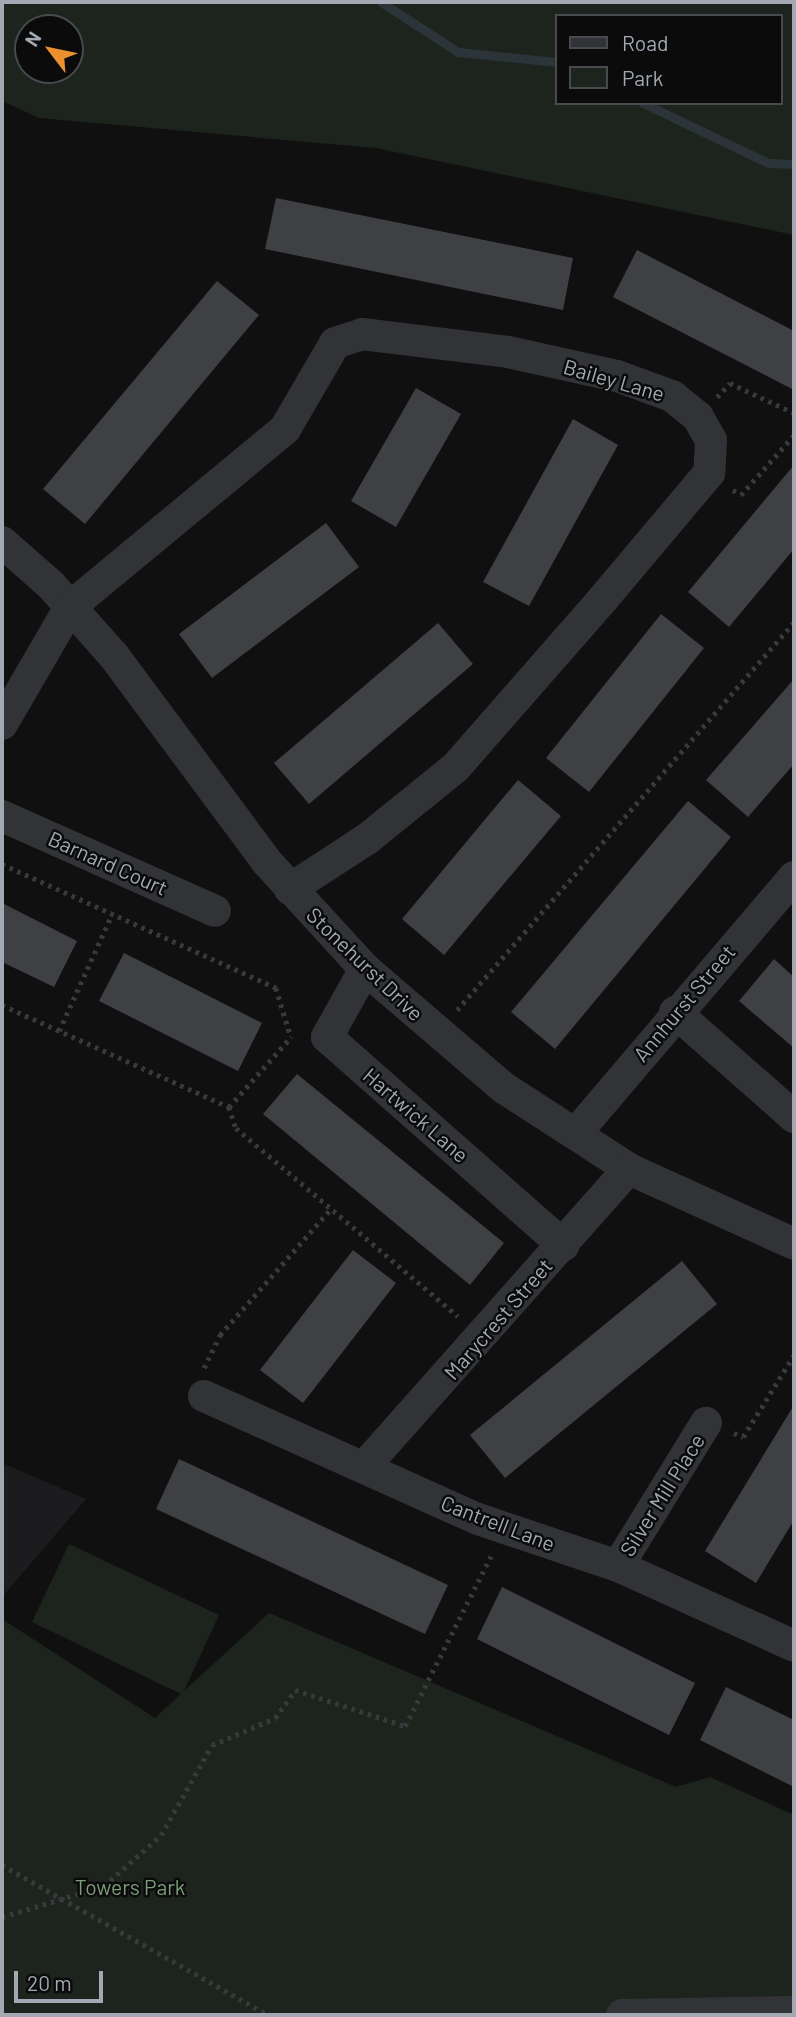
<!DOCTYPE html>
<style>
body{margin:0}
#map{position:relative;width:796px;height:2017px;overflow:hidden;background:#101011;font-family:Barlow,sans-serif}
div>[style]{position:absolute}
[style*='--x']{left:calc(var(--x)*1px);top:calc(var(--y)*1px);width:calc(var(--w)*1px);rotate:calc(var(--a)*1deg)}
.built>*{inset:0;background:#1c1c1e}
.green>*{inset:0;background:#1d241d}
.stream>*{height:9px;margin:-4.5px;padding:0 4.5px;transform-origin:4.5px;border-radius:4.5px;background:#2a3439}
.building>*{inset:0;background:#3f4044}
.path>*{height:4.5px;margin-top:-2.25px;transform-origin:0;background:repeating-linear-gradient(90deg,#373a3d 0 3.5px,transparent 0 8.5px)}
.minor>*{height:32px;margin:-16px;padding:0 16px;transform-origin:16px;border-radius:16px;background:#313336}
span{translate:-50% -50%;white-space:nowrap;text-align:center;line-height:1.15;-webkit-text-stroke:5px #0b0b0c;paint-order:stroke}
.street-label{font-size:21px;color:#a2a9b2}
.park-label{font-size:21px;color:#7c9d79}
.frame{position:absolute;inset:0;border:4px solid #a2a9b2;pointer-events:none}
.legend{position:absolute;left:555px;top:14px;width:228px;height:91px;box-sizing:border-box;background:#0b0b0c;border:2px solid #474a4e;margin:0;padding:9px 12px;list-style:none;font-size:21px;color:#a2a9b2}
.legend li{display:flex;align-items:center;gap:14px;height:35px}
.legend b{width:35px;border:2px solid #474a4e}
.north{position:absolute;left:14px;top:14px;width:70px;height:70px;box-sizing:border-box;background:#0b0b0c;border:2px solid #474a4e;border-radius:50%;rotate:302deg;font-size:19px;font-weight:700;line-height:28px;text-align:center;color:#a2a9b2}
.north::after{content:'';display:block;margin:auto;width:24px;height:32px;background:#eb902e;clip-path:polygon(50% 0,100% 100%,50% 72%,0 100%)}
.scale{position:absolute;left:14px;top:1971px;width:89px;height:32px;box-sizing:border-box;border:4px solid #a2a9b2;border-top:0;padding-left:9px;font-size:21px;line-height:24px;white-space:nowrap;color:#a2a9b2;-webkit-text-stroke:5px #0b0b0c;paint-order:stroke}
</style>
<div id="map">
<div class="built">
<i style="clip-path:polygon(2px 1463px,86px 1499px,2px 1597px)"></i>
</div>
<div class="green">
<i style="clip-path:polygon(evenodd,2px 2px,794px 2px,794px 235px,376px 148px,39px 118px,2px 101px,2px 2px,556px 16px,780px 16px,780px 103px,556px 103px,556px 16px,2px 2px,28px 28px,70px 28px,70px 70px,28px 70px,28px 28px)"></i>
<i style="clip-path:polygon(69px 1544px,219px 1615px,184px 1691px,269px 1613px,676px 1787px,710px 1777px,794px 1815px,794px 2015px,2px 2015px,2px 1619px,155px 1718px,181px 1694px,32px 1622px)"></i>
</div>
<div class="stream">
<i style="--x:381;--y:2;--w:92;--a:33"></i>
<i style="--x:458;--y:52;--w:99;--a:5.8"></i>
<i style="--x:643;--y:103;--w:139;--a:25.6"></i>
<i style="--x:768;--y:163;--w:26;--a:2"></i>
</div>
<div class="building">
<i style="clip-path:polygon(276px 198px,573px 258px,563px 310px,265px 249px)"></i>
<i style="clip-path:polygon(637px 250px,794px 331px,794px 390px,613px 297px)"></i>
<i style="clip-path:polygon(217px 281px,259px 315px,85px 524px,43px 489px)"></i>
<i style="clip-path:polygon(416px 388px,461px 414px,396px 527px,351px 501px)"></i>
<i style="clip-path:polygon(573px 419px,618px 445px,529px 606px,483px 582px)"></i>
<i style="clip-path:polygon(794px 465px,794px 549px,729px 627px,688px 592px)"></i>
<i style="clip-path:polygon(326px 523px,359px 567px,212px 678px,179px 634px)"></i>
<i style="clip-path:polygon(661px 614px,704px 648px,589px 792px,546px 758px)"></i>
<i style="clip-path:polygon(438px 623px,473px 664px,309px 804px,274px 763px)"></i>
<i style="clip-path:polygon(794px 679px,794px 764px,748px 817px,706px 780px)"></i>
<i style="clip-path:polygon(518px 780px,561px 816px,444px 955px,402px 919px)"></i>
<i style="clip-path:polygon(688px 801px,731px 837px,555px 1049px,511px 1012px)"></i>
<i style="clip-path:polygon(2px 903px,77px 941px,54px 987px,2px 962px)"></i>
<i style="clip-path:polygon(124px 953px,262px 1023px,238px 1071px,99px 1001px)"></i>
<i style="clip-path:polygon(774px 959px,794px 977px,794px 1048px,739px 1001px)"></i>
<i style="clip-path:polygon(297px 1074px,504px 1243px,470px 1285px,263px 1114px)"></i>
<i style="clip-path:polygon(353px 1250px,396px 1283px,303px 1403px,260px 1370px)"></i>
<i style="clip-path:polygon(682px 1261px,717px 1304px,505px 1478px,470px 1435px)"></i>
<i style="clip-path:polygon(794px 1405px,794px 1520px,756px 1583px,705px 1551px)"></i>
<i style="clip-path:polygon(179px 1459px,448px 1585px,425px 1634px,156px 1509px)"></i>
<i style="clip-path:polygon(502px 1587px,695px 1683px,669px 1735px,477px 1639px)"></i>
<i style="clip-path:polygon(726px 1687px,794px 1720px,794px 1787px,700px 1740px)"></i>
</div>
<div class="path">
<i style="--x:717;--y:397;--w:19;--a:-47"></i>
<i style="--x:730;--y:383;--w:71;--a:25.1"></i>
<i style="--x:733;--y:490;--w:9;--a:32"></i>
<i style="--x:741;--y:495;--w:80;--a:-48.5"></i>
<i style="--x:2;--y:864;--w:301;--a:24.3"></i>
<i style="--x:276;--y:988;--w:51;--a:73"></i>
<i style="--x:2;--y:1005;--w:249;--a:24.2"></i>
<i style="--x:229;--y:1107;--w:22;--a:72"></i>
<i style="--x:236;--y:1128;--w:291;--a:40.3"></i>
<i style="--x:457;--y:1010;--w:514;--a:-49.02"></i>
<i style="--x:59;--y:1031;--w:128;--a:-65.6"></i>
<i style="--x:229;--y:1107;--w:94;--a:-48.5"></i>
<i style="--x:204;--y:1368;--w:37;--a:-64"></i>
<i style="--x:220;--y:1335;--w:165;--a:-48.7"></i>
<i style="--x:734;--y:1433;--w:10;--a:24"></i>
<i style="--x:743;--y:1437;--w:97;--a:-58.1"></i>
<i style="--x:2;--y:1865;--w:305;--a:29.4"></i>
<i style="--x:2;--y:1917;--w:107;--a:-16.9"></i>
<i style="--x:104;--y:1886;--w:76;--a:-41.8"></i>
<i style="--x:161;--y:1835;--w:103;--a:-60.5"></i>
<i style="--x:212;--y:1745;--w:69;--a:-23.2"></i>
<i style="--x:275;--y:1718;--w:34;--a:-54"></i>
<i style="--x:295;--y:1690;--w:116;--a:18.1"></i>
<i style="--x:405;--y:1726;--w:191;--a:-63.2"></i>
</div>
<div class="minor">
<i style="--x:2;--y:542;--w:65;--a:41.3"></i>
<i style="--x:51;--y:585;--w:95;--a:48.4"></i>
<i style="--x:114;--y:656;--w:257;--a:53.4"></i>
<i style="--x:267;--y:862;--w:145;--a:47.5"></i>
<i style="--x:365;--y:969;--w:183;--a:40.6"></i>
<i style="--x:504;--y:1088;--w:149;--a:32.9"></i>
<i style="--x:629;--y:1169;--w:181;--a:24.4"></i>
<i style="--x:2;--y:724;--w:135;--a:-59.8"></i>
<i style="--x:70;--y:607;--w:279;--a:-39.6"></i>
<i style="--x:285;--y:429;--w:99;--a:-59.8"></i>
<i style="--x:335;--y:343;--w:28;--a:-18"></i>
<i style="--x:362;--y:334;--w:147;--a:7"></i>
<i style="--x:508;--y:352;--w:112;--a:12.4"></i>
<i style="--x:617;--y:376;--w:59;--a:20"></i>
<i style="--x:672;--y:396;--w:33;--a:39"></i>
<i style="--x:698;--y:417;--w:26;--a:61"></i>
<i style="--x:711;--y:440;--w:33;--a:93"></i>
<i style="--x:709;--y:473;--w:165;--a:130.1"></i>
<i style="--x:603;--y:599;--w:223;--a:131.2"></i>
<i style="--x:456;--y:767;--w:114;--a:141"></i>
<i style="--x:367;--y:839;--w:92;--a:147"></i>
<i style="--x:2;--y:816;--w:233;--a:24"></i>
<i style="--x:365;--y:969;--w:78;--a:119.2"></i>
<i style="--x:327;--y:1037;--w:315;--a:41.4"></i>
<i style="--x:675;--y:1012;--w:159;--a:41.4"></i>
<i style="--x:577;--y:1132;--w:335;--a:-49.6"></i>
<i style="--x:204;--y:1396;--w:300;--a:24.2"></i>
<i style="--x:478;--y:1519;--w:148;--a:18.6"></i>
<i style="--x:618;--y:1566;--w:193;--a:24.4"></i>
<i style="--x:364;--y:1467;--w:399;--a:-48.4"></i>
<i style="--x:618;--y:1566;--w:168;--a:-58.4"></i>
<i style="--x:622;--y:2015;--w:172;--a:-1"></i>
</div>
<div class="street-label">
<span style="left:614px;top:380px;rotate:16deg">Bailey Lane</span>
<span style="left:108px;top:863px;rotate:24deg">Barnard Court</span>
<span style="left:365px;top:964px;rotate:44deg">Stonehurst Drive</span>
<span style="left:684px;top:1003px;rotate:-50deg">Annhurst Street</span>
<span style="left:416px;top:1115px;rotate:41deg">Hartwick Lane</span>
<span style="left:498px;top:1319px;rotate:-49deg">Marycrest Street</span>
<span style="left:662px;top:1495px;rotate:-58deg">Silver Mill Place</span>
<span style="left:498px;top:1523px;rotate:21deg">Cantrell Lane</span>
</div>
<div class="park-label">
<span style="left:130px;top:1887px">Towers Park</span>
</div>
<div class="frame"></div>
<ul class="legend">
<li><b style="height:9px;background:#313336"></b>Road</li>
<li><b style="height:19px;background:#1d241d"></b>Park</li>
</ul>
<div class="north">N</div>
<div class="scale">20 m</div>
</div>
